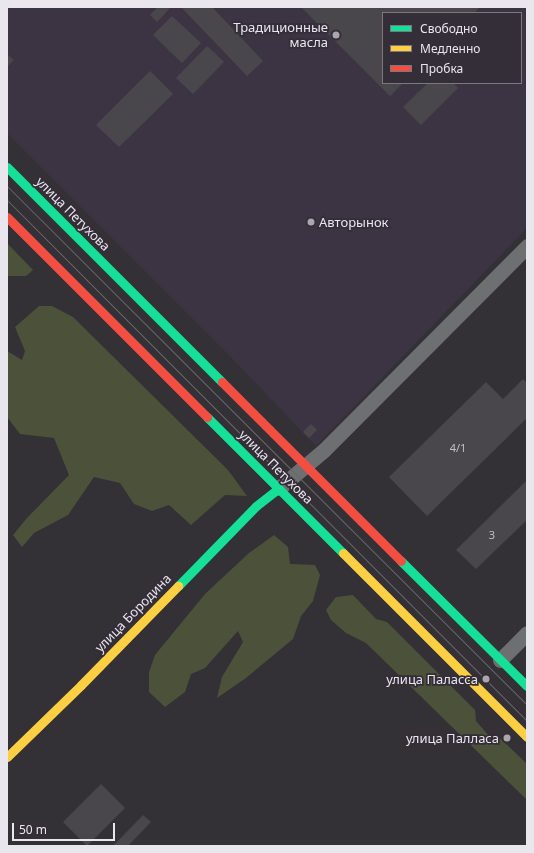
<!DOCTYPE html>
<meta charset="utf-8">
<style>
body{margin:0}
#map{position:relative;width:534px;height:853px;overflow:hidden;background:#333036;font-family:"Noto Sans",sans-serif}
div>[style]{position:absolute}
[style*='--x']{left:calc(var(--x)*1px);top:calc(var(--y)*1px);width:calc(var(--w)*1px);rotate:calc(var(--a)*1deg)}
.built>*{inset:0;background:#3d3443}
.green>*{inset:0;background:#4b5239}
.building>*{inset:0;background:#49474c}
.street>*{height:15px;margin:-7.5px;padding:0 7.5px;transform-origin:7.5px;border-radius:7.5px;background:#6e6f71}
.fast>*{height:9px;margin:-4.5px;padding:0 4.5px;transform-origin:4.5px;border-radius:4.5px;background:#16e098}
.slow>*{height:9px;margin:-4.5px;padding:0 4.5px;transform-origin:4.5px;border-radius:4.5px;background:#ffcf43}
.jam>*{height:9px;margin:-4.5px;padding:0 4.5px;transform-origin:4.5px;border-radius:4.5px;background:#f24e42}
.tram>*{height:1px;margin:-0.5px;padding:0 0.5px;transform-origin:0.5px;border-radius:0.5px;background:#69676b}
.dots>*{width:11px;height:11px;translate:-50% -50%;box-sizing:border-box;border:2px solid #342e38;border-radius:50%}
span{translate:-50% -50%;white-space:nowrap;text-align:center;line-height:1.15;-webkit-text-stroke:3.5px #342e38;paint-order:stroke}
.number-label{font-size:11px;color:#c2bec5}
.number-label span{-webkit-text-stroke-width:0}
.poi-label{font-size:13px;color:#eae6ed}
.right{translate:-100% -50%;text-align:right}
.left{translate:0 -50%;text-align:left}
.street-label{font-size:13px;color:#eae6ed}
.frame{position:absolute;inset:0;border:8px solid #eae6ed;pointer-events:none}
.legend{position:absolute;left:382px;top:12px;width:140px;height:72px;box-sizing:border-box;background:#342e38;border:1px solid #7d7880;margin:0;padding:5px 7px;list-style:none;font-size:12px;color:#eae6ed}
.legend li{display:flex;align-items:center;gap:8px;height:20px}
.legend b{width:20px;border:1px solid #7d7880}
.scale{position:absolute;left:12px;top:823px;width:103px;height:18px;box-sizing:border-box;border:2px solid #eae6ed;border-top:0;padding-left:5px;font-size:12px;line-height:14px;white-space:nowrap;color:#eae6ed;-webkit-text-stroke:3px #342e38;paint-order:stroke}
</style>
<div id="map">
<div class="built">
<i style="clip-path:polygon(evenodd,7px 7px,527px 7px,527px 228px,316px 446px,225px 351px,7px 133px,7px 67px,13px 60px,7px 54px,7px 7px,383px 13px,521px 13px,521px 83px,383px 83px,383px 13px)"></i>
</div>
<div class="green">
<i style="clip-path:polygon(7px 243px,33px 270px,26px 276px,7px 276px)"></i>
<i style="clip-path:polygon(39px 306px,52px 306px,73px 317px,228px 470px,247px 496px,225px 495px,191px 525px,169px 505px,152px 511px,134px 504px,120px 483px,94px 477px,68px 515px,34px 533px,22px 547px,13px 535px,27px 518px,69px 475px,54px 438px,20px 434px,7px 417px,7px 351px,22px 360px,25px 351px,15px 327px)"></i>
<i style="clip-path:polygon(274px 535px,288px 547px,290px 564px,315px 565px,320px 575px,313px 601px,301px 616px,293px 639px,246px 678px,217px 698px,222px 677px,243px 642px,238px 631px,205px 668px,191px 674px,185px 692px,165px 707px,149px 692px,149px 672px,155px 655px,205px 594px,249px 553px)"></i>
<i style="clip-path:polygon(353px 595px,376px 619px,387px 622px,475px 710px,476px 721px,491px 738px,501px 739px,527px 764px,527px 800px,366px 643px,346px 633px,331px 620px,326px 610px,336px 597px)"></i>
</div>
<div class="building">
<i style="clip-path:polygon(158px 7px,171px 7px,157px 22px,150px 15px)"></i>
<i style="clip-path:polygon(181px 7px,212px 7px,263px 61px,247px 76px)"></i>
<i style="clip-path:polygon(301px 7px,480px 7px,474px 13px,383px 13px,383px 83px,403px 83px,390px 96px)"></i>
<i style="clip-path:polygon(172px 16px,201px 43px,182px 63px,153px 35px)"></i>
<i style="clip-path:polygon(207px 46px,224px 62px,193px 94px,176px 78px)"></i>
<i style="clip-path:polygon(7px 54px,14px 60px,7px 67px)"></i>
<i style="clip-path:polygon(150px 71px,173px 94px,119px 147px,96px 125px)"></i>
<i style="clip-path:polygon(428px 83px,453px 83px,458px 88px,421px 125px,403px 107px)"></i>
<i style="clip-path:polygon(523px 379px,527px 383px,527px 418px,427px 516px,389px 477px,486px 382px,503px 399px)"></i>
<i style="clip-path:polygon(311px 424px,317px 430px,309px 438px,303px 432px)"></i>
<i style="clip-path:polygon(527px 480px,527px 520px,476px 569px,456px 550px)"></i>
<i style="clip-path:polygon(101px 784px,125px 808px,87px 846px,63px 822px)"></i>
<i style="clip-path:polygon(143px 815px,151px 822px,128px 846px,113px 846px)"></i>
</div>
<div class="street">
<i style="--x:279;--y:488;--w:59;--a:-40.2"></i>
<i style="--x:324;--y:450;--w:288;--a:-45.1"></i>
<i style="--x:500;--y:660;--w:38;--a:-45"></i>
</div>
<div class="fast">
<i style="--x:7;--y:167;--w:304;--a:45"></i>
<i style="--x:207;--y:417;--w:192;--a:45"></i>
<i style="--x:401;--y:561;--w:177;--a:44.8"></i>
<i style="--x:178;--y:586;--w:112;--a:-45.7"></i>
<i style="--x:256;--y:506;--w:29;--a:-38"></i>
</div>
<div class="slow">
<i style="--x:343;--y:553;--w:260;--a:45"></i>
<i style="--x:7;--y:757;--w:103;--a:-44.2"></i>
<i style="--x:81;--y:685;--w:139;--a:-45.6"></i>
</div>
<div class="jam">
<i style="--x:7;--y:217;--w:283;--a:45"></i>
<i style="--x:222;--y:382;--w:253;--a:45"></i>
</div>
<div class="tram">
<i style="--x:7;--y:186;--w:735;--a:44.94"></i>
<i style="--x:7;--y:200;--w:736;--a:45.06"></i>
</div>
<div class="dots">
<i style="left:336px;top:35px;background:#aaa6ad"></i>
<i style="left:311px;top:222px;background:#aaa6ad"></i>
<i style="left:486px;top:679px;background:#aaa6ad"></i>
<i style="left:507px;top:738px;background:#aaa6ad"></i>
</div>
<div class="number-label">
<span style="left:458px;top:448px">4/1</span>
<span style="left:492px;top:535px">3</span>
</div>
<div class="poi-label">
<span class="right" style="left:328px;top:35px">Традиционные<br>масла</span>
<span class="left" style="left:319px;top:222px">Авторынок</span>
<span class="right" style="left:478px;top:679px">улица Паласса</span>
<span class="right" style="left:499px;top:738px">улица Палласа</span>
</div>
<div class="street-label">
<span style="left:73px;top:214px;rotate:45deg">улица Петухова</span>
<span style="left:276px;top:467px;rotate:45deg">улица Петухова</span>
<span style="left:133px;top:613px;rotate:-46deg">улица Бородина</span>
</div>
<div class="frame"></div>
<ul class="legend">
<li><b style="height:5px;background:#16e098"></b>Свободно</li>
<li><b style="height:5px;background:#ffcf43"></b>Медленно</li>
<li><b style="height:5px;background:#f24e42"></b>Пробка</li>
</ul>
<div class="scale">50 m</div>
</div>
